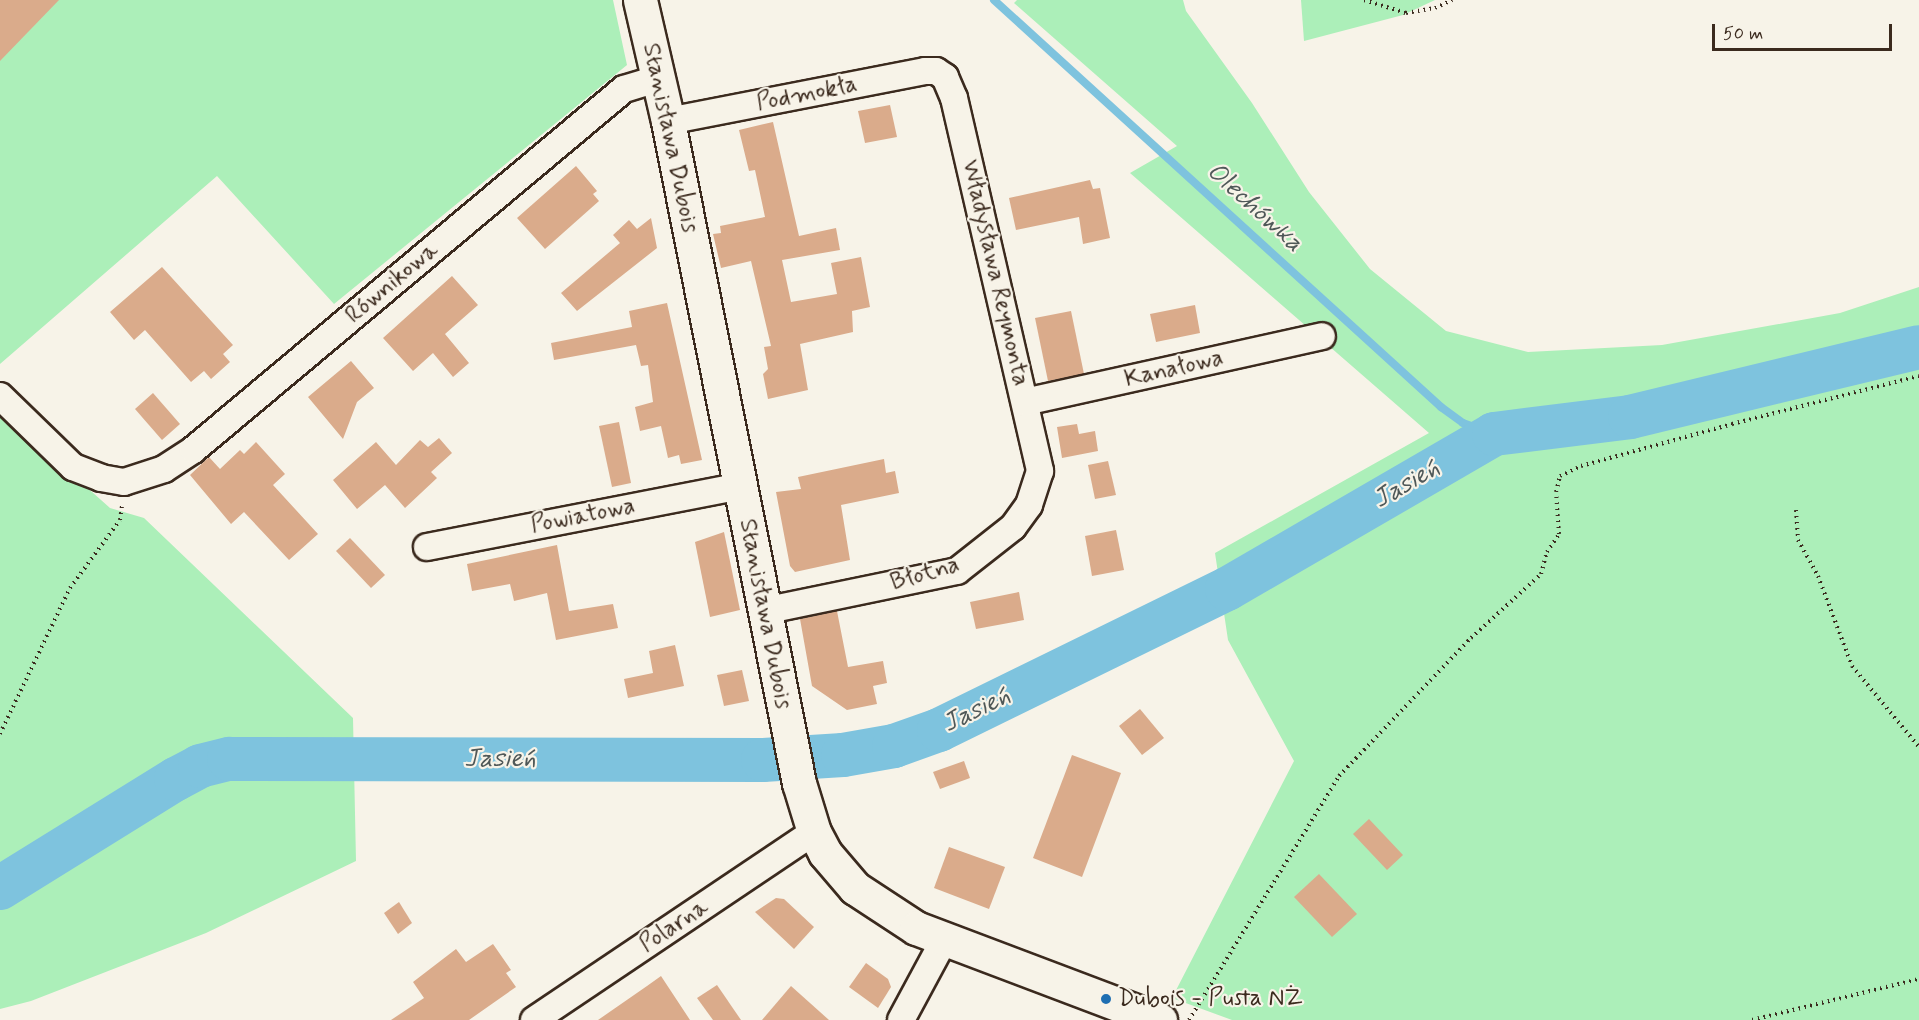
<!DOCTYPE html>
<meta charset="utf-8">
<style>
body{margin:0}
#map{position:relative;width:1919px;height:1020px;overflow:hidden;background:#f7f3e8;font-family:Mynerve,sans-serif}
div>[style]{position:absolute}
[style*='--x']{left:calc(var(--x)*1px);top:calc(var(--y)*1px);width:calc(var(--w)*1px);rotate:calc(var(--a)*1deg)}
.green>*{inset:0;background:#acefb9}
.stream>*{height:8px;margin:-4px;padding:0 4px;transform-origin:4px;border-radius:4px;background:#7ec3de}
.river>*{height:44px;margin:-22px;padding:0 22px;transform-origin:22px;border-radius:22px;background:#7ec3de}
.building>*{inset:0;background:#daab8b}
.path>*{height:4px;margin-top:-2px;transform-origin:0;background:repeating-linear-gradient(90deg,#3b2a1e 0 1.5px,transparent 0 6px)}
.roads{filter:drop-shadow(2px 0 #3b2a1e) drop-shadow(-2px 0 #3b2a1e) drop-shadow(0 2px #3b2a1e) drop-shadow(0 -2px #3b2a1e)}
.street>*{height:26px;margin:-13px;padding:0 13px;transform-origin:13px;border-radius:13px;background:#f7f3e8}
.secondary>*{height:33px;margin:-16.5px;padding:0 16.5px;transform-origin:16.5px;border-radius:16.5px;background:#f7f3e8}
.dots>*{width:16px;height:16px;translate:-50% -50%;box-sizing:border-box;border:3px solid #f7f3e8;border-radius:50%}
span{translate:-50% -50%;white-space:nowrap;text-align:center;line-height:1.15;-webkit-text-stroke:4.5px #f7f3e8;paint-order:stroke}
.street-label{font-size:24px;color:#3b2a1e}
.poi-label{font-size:24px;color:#3b2a1e}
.left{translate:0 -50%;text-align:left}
.water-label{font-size:26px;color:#4f5858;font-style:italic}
.scale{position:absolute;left:1712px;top:24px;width:180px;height:27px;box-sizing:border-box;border:3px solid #3b2a1e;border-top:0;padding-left:8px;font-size:18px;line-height:21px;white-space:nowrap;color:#3b2a1e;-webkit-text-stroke:4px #f7f3e8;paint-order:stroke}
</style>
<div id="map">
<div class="green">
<i style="clip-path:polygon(0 0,613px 0,627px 65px,334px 304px,217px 176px,0 364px)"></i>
<i style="clip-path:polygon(1017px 0,1183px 0,1186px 11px,1252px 103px,1309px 192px,1370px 269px,1446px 331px,1528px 352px,1662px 345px,1840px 313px,1919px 287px,1919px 1020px,1232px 1020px,1172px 998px,1294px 761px,1228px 640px,1215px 553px,1429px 433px,1130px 173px,1177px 146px,1014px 3px)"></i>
<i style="clip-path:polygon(1301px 0,1435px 0,1403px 15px,1304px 41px)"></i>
<i style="clip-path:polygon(0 410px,110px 508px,144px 518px,353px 718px,356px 861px,206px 933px,31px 1001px,0 1009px)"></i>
</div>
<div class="stream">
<i style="--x:994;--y:0;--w:605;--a:42.32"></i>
<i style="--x:1441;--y:407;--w:27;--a:36"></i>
<i style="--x:1463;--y:423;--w:33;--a:20"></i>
</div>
<div class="river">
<i style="--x:0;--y:888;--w:207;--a:-31.8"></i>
<i style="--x:176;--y:779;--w:27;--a:-28"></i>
<i style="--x:200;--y:766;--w:30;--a:-14"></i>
<i style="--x:229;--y:759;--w:534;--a:0.11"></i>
<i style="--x:763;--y:760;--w:80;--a:-3.6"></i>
<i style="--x:843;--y:755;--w:52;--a:-10"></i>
<i style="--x:894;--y:746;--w:48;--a:-19.6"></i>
<i style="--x:939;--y:730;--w:321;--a:-26.1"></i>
<i style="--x:1227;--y:589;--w:309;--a:-30.1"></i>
<i style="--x:1494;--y:434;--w:137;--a:-7.1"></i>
<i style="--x:1630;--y:417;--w:297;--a:-13.6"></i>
</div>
<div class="building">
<i style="clip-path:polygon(0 0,59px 0,0 61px)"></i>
<i style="clip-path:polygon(890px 105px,897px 137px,865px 143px,858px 111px)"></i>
<i style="clip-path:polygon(773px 122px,799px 236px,836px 228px,840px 250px,782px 260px,791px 302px,837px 294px,831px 263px,861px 257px,870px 307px,852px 311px,853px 332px,800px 344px,808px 390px,768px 399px,763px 374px,768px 369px,764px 347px,771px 346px,751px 261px,721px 268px,713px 234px,721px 233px,720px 226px,765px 217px,755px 170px,749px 171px,739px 130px)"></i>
<i style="clip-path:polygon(576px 166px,597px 191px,593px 194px,599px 201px,545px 249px,517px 218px)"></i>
<i style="clip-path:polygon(1090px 180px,1093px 189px,1100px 188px,1110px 238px,1083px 244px,1079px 217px,1016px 230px,1009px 198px)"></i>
<i style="clip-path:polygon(651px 218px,657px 248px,577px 311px,561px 293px,620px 243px,613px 235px,629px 220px,637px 229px)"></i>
<i style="clip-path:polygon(162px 267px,233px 345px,223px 354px,230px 362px,211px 379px,204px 371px,191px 382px,145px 330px,134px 340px,110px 312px)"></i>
<i style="clip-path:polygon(452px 276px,478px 305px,445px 334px,469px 363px,453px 377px,433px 353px,413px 371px,383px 338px)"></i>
<i style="clip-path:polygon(667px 303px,702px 460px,681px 464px,679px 455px,668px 458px,661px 426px,640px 431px,635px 407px,653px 402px,648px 365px,641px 366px,636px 345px,554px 360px,551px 343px,632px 327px,629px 311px)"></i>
<i style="clip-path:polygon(1195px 305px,1200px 333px,1156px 342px,1150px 314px)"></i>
<i style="clip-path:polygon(1071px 311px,1084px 374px,1048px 381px,1035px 318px)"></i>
<i style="clip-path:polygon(351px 361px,374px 388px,357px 402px,343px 439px,308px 397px)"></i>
<i style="clip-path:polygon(153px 393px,180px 424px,162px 440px,135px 409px)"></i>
<i style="clip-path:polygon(619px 422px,631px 483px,612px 487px,599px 426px)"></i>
<i style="clip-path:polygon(1077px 424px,1079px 434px,1095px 431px,1098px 451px,1062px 458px,1057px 427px)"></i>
<i style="clip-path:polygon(439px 438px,452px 453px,431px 472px,437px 478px,405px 508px,385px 485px,357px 509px,333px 480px,376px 442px,396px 465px,420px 440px,428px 447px)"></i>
<i style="clip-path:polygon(256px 442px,285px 474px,273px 485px,318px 534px,289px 560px,244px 512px,231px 524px,190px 475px,209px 457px,220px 469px,240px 450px,244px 454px)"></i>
<i style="clip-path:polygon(884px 459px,886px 473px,895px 471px,899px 493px,841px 505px,850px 560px,795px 572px,790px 566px,776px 492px,801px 489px,798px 477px)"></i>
<i style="clip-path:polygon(1108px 461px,1116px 495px,1095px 499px,1088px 465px)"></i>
<i style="clip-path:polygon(1116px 530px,1124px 570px,1092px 576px,1085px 536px)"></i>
<i style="clip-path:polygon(724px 532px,740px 610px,710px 617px,695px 542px)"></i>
<i style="clip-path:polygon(350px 538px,385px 575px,371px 588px,336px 551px)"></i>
<i style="clip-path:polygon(557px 545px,569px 611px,613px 604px,618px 628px,556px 640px,547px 593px,514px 601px,510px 584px,472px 591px,467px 564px)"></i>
<i style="clip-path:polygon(1019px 592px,1024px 620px,976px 629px,970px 602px)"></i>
<i style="clip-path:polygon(837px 611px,848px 667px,883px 661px,887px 683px,873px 686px,877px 704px,847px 710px,812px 686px,800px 619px)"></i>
<i style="clip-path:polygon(675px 645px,684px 686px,628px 698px,624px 679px,653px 673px,649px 651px)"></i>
<i style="clip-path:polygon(742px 670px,749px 701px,724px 706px,717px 675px)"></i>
<i style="clip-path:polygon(1140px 709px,1164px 738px,1142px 755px,1119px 726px)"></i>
<i style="clip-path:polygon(1072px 755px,1121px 773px,1082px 877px,1033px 858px)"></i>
<i style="clip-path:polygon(964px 761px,970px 778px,940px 789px,933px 772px)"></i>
<i style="clip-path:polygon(1369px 819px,1403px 855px,1387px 870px,1353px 834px)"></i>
<i style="clip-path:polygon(949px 847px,1005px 867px,989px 909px,934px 888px)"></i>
<i style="clip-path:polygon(1319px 874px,1357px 914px,1332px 937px,1294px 897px)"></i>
<i style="clip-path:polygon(776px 898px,784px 899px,814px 927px,794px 949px,755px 912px)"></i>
<i style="clip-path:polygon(399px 902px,412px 923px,398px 934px,384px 913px)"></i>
<i style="clip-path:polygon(493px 944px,511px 970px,506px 973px,516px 987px,469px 1020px,391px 1020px,424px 998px,413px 982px,456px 949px,466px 962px)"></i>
<i style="clip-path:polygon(866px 963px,888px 979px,891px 987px,878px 1008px,849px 987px)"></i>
<i style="clip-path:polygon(661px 976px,690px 1020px,598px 1020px,647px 986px)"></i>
<i style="clip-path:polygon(717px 985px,741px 1020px,713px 1020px,697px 998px)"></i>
<i style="clip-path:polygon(791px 986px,829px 1020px,762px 1020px)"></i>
</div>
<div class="path">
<i style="--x:1364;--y:0;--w:44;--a:17.2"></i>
<i style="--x:1406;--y:13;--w:29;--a:-10"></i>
<i style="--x:1435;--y:8;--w:19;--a:-25"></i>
<i style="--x:1796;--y:510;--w:30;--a:86"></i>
<i style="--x:1798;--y:540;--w:41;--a:60.9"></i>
<i style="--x:1818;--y:576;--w:96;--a:69.3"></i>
<i style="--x:1852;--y:666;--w:105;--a:50.4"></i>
<i style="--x:0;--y:734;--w:162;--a:-64.4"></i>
<i style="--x:70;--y:588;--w:84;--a:-53.7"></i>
<i style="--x:120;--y:520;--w:14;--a:-82"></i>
<i style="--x:1189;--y:1020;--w:286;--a:-58.4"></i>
<i style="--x:1339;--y:776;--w:191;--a:-46.3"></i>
<i style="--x:1471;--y:638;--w:95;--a:-42.4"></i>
<i style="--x:1541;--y:574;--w:23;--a:-75"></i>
<i style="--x:1547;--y:552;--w:22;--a:-56"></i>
<i style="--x:1559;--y:534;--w:42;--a:-94.1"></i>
<i style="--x:1556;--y:492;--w:16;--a:-76"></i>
<i style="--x:1560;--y:476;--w:23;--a:-25"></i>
<i style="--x:1581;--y:466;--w:157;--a:-15.5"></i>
<i style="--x:1732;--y:424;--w:193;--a:-14.4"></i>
<i style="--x:1752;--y:1020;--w:172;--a:-13.8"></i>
</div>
<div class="roads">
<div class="street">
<i style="--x:668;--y:121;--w:262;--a:-11"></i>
<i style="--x:925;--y:71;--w:11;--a:0"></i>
<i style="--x:936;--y:71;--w:11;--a:34"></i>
<i style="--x:945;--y:77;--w:23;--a:67"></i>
<i style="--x:954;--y:98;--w:383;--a:77"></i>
<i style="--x:1040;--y:471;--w:36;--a:108"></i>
<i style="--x:1029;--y:505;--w:27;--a:126"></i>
<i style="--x:1013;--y:527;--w:71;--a:141.8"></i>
<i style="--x:957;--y:571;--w:197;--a:168.3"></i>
<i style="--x:0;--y:396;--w:102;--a:44.2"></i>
<i style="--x:73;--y:467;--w:30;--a:21"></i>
<i style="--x:101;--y:478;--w:23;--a:10"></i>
<i style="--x:124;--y:482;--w:42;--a:-18"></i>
<i style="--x:164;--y:469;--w:35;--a:-33"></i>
<i style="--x:193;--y:450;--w:562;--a:-39.95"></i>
<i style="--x:624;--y:89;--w:34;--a:-17"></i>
<i style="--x:1025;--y:402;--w:304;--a:-12.5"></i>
<i style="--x:427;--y:547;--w:319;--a:-11"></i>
<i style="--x:534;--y:1020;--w:337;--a:-33.9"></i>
<i style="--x:901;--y:1020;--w:91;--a:-61.7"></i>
</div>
<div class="secondary">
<i style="--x:640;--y:0;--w:124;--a:77"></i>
<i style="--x:668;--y:121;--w:675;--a:78.81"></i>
<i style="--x:799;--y:783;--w:51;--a:73"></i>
<i style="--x:814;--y:832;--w:24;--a:62"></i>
<i style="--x:825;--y:853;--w:46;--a:49.4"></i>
<i style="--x:855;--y:888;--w:73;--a:33.3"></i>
<i style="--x:916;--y:928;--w:261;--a:20.7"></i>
</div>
</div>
<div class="dots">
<i style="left:1106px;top:999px;background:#1f6fb2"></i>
</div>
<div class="street-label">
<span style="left:807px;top:94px;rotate:-11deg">Podmokła</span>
<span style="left:670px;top:138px;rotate:78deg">Stanisława Dubois</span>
<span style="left:995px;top:273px;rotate:77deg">Władysława Reymonta</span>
<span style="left:392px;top:283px;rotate:-40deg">Równikowa</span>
<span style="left:1174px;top:369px;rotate:-13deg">Kanałowa</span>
<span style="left:583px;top:516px;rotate:-11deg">Powiatowa</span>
<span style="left:925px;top:574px;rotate:-16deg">Błotna</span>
<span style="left:765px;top:614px;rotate:79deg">Stanisława Dubois</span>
<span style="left:674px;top:926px;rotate:-34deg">Polarna</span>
</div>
<div class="poi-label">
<span class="left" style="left:1118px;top:999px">Dubois - Pusta NŻ</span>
</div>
<div class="water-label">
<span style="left:1254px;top:208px;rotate:42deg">Olechówka</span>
<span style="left:1407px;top:485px;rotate:-30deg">Jasień</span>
<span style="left:977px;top:711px;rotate:-26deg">Jasień</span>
<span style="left:500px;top:760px">Jasień</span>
</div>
<div class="scale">50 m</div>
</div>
